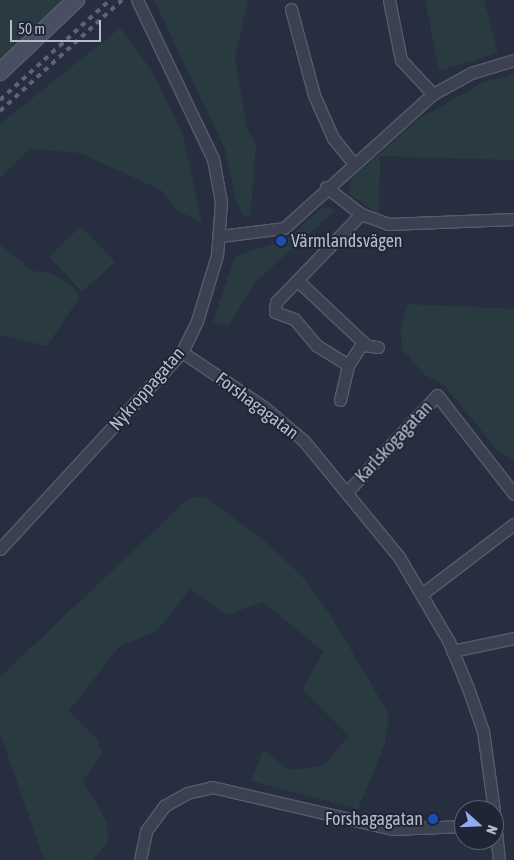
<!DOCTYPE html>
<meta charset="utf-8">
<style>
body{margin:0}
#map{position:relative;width:514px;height:860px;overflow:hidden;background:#272e40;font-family:"Asap Condensed",sans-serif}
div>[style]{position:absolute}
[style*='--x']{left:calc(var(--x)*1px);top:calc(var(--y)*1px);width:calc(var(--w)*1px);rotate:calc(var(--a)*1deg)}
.green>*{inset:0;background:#293b41}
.roads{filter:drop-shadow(1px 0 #555c6a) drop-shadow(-1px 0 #555c6a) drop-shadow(0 1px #555c6a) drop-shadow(0 -1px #555c6a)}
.street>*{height:11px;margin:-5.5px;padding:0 5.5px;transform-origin:5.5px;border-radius:5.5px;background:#3b4150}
.secondary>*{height:16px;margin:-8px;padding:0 8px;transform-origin:8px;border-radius:8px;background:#494f62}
.rail>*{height:4px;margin-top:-2px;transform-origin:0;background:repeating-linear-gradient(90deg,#5d6476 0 5px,transparent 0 10px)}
.dots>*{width:14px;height:14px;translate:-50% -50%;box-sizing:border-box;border:2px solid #1f2535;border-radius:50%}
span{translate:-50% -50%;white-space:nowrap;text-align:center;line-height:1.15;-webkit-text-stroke:4px #1f2535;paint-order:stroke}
.poi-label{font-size:18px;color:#b7bcca}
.left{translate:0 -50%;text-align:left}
.right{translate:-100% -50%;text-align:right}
.street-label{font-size:18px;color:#b7bcca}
.north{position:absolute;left:454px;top:800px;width:50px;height:50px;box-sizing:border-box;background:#1f2535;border:1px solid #5c6171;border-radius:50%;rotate:110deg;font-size:14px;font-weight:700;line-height:20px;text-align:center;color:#b7bcca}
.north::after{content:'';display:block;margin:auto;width:18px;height:22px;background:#92abf4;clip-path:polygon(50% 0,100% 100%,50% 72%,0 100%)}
.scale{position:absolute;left:10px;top:20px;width:91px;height:22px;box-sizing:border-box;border:2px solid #b7bcca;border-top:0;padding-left:6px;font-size:15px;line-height:18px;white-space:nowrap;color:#b7bcca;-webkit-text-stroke:4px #1f2535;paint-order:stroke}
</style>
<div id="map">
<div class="green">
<i style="clip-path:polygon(0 0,62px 0,0 62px)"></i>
<i style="clip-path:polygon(154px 0,248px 0,235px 58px,247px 129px,256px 145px,250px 218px,243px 216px,236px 200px,225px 149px)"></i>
<i style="clip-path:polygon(425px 0,484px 0,498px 53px,439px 71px)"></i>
<i style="clip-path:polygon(120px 28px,154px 74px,183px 136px,202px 223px,178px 211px,161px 190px,80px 153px,30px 149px,0 177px,0 124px)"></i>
<i style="clip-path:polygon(514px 74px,514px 160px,380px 156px,379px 214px,351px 196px,349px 185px,353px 177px,419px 119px,482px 83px)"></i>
<i style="clip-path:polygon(329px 207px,336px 210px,255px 282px,229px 326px,213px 322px,235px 256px,288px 239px,321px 208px)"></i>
<i style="clip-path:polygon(81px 226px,115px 262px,82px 292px,49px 256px)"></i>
<i style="clip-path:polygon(0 245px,33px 271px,51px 273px,72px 286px,79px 298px,47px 346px,0 335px)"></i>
<i style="clip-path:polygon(408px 304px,514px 309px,514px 460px,499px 452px,445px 386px,425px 375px,403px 350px,400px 330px)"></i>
<i style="clip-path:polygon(204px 496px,261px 538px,301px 575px,329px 613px,389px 714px,385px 743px,358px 809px,251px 781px,263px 750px,289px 770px,323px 766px,349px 736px,302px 689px,324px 652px,263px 602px,226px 615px,190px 589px,157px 631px,119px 647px,69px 711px,97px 739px,102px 754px,83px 781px,107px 822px,108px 842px,92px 860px,44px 860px,0 733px,0 677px,188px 499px)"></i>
</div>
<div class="roads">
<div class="street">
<i style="--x:389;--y:0;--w:61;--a:78.7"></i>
<i style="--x:401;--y:60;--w:47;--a:46.7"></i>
<i style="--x:291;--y:9;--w:89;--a:75"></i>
<i style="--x:314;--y:95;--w:47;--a:66.2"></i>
<i style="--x:333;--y:138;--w:32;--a:51"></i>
<i style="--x:326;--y:187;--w:44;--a:37.6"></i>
<i style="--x:361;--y:214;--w:29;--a:20"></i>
<i style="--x:388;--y:224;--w:126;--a:-2.3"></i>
<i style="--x:220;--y:236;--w:64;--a:-7.1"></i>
<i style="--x:284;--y:228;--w:200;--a:-42"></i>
<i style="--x:433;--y:94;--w:43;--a:-28.9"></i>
<i style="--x:471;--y:73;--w:45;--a:-16.8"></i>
<i style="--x:298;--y:281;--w:89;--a:43.2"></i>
<i style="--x:363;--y:342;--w:27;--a:123"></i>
<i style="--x:348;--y:365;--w:36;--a:-148"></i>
<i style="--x:317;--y:346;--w:35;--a:-130"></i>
<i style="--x:294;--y:319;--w:20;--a:-160"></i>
<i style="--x:275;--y:312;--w:10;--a:-84"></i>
<i style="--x:276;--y:302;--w:122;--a:-46"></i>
<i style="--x:363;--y:345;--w:15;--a:8"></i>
<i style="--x:182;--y:352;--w:100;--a:34"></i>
<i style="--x:265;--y:408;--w:51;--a:40.2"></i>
<i style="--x:304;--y:441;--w:150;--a:50.7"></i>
<i style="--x:399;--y:557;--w:99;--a:59.5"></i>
<i style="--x:449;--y:642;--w:50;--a:67.6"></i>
<i style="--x:468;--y:688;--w:46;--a:70.8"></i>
<i style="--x:483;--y:731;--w:80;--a:82.1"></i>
<i style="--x:340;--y:400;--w:36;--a:-77"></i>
<i style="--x:347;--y:492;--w:132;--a:-47.1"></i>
<i style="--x:437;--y:395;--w:125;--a:52.1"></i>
<i style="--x:0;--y:549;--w:268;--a:-47.3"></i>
<i style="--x:182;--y:352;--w:34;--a:-64"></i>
<i style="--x:197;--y:321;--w:69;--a:-73.1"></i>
<i style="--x:217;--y:255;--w:53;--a:-85.7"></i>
<i style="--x:221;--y:202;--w:44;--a:-100.5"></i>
<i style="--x:213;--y:159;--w:176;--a:-115.5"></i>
<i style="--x:422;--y:594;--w:116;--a:-37.3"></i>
<i style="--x:452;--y:651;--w:63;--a:-11.8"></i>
<i style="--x:494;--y:812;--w:48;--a:84.1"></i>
<i style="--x:140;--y:860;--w:30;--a:-78"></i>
<i style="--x:146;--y:831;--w:31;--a:-54"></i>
<i style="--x:164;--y:806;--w:26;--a:-29"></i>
<i style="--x:187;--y:793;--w:26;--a:-13"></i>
<i style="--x:212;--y:787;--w:185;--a:13.1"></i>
<i style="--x:392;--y:829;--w:72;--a:-2.4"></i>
</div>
<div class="secondary">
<i style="--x:0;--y:72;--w:105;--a:-43.5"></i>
</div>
</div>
<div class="rail">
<i style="--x:0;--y:100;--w:149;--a:-42.3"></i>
<i style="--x:0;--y:111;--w:165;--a:-42.3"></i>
</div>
<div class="dots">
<i style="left:281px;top:241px;background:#1a4fb4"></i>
<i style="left:433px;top:819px;background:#1a4fb4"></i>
</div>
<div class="poi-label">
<span class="left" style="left:291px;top:241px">Värmlandsvägen</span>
<span class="right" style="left:423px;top:819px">Forshagagatan</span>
</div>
<div class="street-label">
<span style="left:147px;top:389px;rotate:-49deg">Nykroppagatan</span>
<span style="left:257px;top:406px;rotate:37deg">Forshagagatan</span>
<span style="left:394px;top:442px;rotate:-47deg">Karlskogagatan</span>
</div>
<div class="north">N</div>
<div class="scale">50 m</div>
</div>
